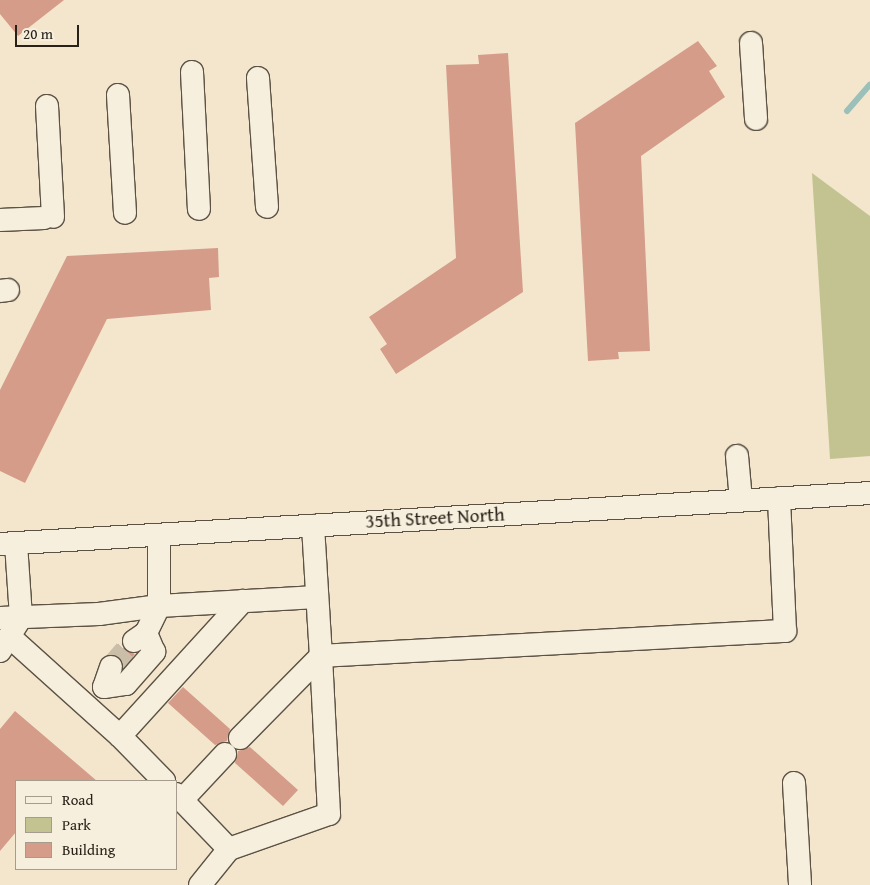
<!DOCTYPE html>
<style>
body{margin:0}
#map{position:relative;width:870px;height:885px;overflow:hidden;background:#f3e6cc;font-family:"Gentium Book Plus",serif}
div>[style]{position:absolute}
[style*='--x']{left:calc(var(--x)*1px);top:calc(var(--y)*1px);width:calc(var(--w)*1px);rotate:calc(var(--a)*1deg)}
.green>*{inset:0;background:#c3c392}
.stream>*{height:6px;margin:-3px;padding:0 3px;transform-origin:3px;border-radius:3px;background:#9bbfb9}
.building>*{inset:0;background:#d59c8a}
.minor-tunnel>*{height:22px;margin-top:-11px;transform-origin:0;background:repeating-linear-gradient(90deg,#cbbea8 0 22px,transparent 0 33px)}
.roads{filter:drop-shadow(1px 0 #5c5244) drop-shadow(-1px 0 #5c5244) drop-shadow(0 1px #5c5244) drop-shadow(0 -1px #5c5244)}
.minor>*{height:22px;margin:-11px;padding:0 11px;transform-origin:11px;border-radius:11px;background:#f7efde}
span{translate:-50% -50%;white-space:nowrap;text-align:center;line-height:1.15;-webkit-text-stroke:4px #f7efde;paint-order:stroke}
.street-label{font-size:19px;color:#292017}
.legend{position:absolute;left:15px;top:780px;width:162px;height:90px;box-sizing:border-box;background:#f7efde;border:1px solid #a59c8e;margin:0;padding:6px 9px;list-style:none;font-size:15px;color:#292017}
.legend li{display:flex;align-items:center;gap:10px;height:25px}
.legend b{width:25px;border:1px solid #a59c8e}
.scale{position:absolute;left:15px;top:25px;width:64px;height:22px;box-sizing:border-box;border:2px solid #292017;border-top:0;padding-left:6px;font-size:15px;line-height:18px;white-space:nowrap;color:#292017;-webkit-text-stroke:4px #f7efde;paint-order:stroke}
</style>
<div id="map">
<div class="green">
<i style="clip-path:polygon(812px 173px,870px 216px,870px 456px,830px 459px)"></i>
</div>
<div class="stream">
<i style="--x:847;--y:111;--w:35;--a:-49"></i>
</div>
<div class="building">
<i style="clip-path:polygon(0 0,64px 0,18px 36px,0 14px)"></i>
<i style="clip-path:polygon(698px 41px,717px 66px,709px 71px,725px 97px,641px 156px,650px 351px,618px 352px,619px 359px,588px 361px,575px 123px)"></i>
<i style="clip-path:polygon(508px 53px,523px 292px,396px 374px,380px 349px,387px 344px,369px 317px,456px 258px,446px 65px,479px 64px,478px 55px)"></i>
<i style="clip-path:polygon(218px 248px,219px 277px,209px 278px,211px 310px,107px 319px,25px 483px,0 471px,0 390px,67px 256px)"></i>
<i style="clip-path:polygon(123px 648px,135px 654px,124px 667px,116px 655px)"></i>
<i style="clip-path:polygon(183px 687px,230px 729px,227px 741px,215px 745px,168px 703px)"></i>
<i style="clip-path:polygon(15px 711px,97px 781px,16px 781px,16px 832px,0 851px,0 729px)"></i>
<i style="clip-path:polygon(250px 747px,298px 790px,283px 806px,235px 763px,238px 751px)"></i>
</div>
<div class="minor-tunnel">
<i style="--x:111;--y:667;--w:35;--a:-49"></i>
</div>
<div class="roads">
<div class="minor">
<i style="--x:751;--y:43;--w:76;--a:86.2"></i>
<i style="--x:192;--y:72;--w:137;--a:87.1"></i>
<i style="--x:258;--y:78;--w:129;--a:86"></i>
<i style="--x:118;--y:95;--w:118;--a:86.6"></i>
<i style="--x:47;--y:106;--w:111;--a:86.9"></i>
<i style="--x:0;--y:220;--w:44;--a:-2.6"></i>
<i style="--x:0;--y:291;--w:8;--a:-7"></i>
<i style="--x:737;--y:456;--w:44;--a:84.8"></i>
<i style="--x:313;--y:526;--w:130;--a:86.5"></i>
<i style="--x:321;--y:656;--w:465;--a:-3.1"></i>
<i style="--x:785;--y:631;--w:133;--a:-92.6"></i>
<i style="--x:0;--y:544;--w:871;--a:-3.35"></i>
<i style="--x:0;--y:618;--w:99;--a:-2.3"></i>
<i style="--x:99;--y:614;--w:61;--a:-7.6"></i>
<i style="--x:159;--y:606;--w:71;--a:-90"></i>
<i style="--x:11;--y:638;--w:147;--a:42"></i>
<i style="--x:120;--y:736;--w:63;--a:45.6"></i>
<i style="--x:134;--y:641;--w:14;--a:-34"></i>
<i style="--x:146;--y:633;--w:30;--a:-64"></i>
<i style="--x:159;--y:606;--w:158;--a:-3.3"></i>
<i style="--x:0;--y:651;--w:40;--a:-58"></i>
<i style="--x:21;--y:617;--w:74;--a:-93.9"></i>
<i style="--x:111;--y:667;--w:21;--a:109"></i>
<i style="--x:104;--y:687;--w:22;--a:-8"></i>
<i style="--x:126;--y:684;--w:43;--a:-48.8"></i>
<i style="--x:154;--y:652;--w:21;--a:-113"></i>
<i style="--x:120;--y:736;--w:183;--a:-47.7"></i>
<i style="--x:240;--y:738;--w:115;--a:-45.4"></i>
<i style="--x:794;--y:783;--w:102;--a:86.6"></i>
<i style="--x:176;--y:794;--w:76;--a:46.1"></i>
<i style="--x:229;--y:849;--w:46;--a:128.9"></i>
<i style="--x:182;--y:800;--w:63;--a:-46.9"></i>
<i style="--x:229;--y:849;--w:106;--a:-19.3"></i>
<i style="--x:329;--y:814;--w:158;--a:-92.9"></i>
</div>
</div>
<div class="street-label">
<span style="left:435px;top:518px;rotate:-3deg">35th Street North</span>
</div>
<ul class="legend">
<li><b style="height:6px;background:#f7efde"></b>Road</li>
<li><b style="height:14px;background:#c3c392"></b>Park</li>
<li><b style="height:14px;background:#d59c8a"></b>Building</li>
</ul>
<div class="scale">20 m</div>
</div>
